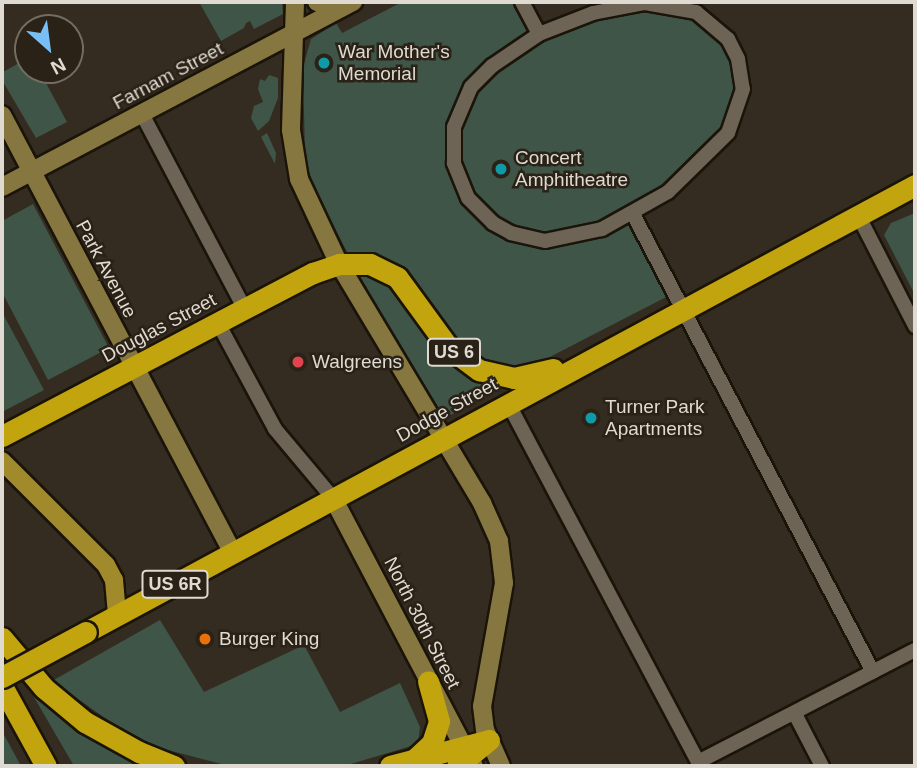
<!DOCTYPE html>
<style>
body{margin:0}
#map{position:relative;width:917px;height:768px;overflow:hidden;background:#342c20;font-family:Arial,sans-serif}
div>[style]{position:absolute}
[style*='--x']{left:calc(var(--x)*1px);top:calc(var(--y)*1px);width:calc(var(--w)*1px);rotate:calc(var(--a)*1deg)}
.green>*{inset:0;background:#3e5548}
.roads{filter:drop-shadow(2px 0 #1b1409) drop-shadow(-2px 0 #1b1409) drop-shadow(0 2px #1b1409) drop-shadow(0 -2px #1b1409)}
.street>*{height:14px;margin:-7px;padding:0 7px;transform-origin:7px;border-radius:7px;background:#6d6456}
.secondary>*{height:18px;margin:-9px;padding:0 9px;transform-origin:9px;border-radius:9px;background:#867740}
.primary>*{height:18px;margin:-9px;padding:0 9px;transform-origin:9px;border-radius:9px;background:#a08a2b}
.highway>*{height:21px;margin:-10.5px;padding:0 10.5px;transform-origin:10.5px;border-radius:10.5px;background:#c2a40e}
.bridges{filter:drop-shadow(2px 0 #1b1409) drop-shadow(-2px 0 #1b1409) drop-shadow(0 2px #1b1409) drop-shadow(0 -2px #1b1409)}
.highway-bridge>*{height:21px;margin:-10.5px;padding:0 10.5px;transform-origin:10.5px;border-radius:10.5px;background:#c2a40e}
.dots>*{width:19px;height:19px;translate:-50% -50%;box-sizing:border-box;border:4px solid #2a2216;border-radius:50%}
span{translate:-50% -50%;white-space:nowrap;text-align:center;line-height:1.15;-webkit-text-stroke:5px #2a2216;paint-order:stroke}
.shield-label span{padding:2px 5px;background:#2a2216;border:2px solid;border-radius:5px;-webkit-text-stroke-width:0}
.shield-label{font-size:18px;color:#dfdad2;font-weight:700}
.poi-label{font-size:19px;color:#dfdad2}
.left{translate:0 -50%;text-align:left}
.street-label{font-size:19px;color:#dfdad2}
.frame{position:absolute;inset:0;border:4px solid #dfdad2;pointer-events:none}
.north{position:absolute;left:14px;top:14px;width:70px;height:70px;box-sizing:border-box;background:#2a2216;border:2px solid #726c61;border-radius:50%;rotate:152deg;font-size:19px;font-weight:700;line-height:28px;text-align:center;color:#dfdad2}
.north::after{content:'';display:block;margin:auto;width:24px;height:32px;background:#78bff7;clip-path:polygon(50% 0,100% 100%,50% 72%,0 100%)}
</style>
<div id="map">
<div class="green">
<i style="clip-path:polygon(199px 2px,282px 2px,283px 14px,254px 29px,250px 21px,246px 23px,244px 28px,221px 41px)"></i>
<i style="clip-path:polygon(402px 2px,522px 2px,539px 34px,618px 7px,689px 9px,738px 59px,733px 124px,633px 214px,674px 293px,484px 391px,479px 399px,451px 415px,439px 410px,378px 311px,314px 189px,305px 157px,303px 67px,311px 39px,336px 23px,342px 33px)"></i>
<i style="clip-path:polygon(28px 58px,28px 70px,39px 70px,67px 122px,36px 138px,2px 80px,3px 72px)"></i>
<i style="clip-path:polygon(269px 75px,278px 78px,278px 98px,269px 121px,258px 131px,251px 118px,254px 106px,263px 102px,258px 89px,260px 79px,265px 81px)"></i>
<i style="clip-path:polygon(267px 133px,276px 153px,275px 164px,261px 137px)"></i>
<i style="clip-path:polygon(33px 204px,109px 348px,48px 380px,2px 292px,2px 221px)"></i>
<i style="clip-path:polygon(915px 213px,915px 293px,914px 293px,884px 235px,891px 223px)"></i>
<i style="clip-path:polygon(2px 312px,44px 390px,2px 412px)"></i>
<i style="clip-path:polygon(160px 620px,204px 692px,304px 645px,340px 712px,400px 683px,420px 727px,418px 744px,344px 766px,229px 766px,141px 743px,52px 681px)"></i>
<i style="clip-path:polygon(35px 689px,60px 714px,144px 766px,74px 766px,31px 692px)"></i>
<i style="clip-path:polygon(2px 731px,21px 766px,2px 766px)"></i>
</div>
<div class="roads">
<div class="street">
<i style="--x:522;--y:2;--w:36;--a:62"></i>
<i style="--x:645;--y:3;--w:52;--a:10"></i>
<i style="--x:696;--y:12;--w:42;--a:40.2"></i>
<i style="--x:728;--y:39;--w:22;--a:63"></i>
<i style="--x:738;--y:59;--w:30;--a:81"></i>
<i style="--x:743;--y:89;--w:46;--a:108.8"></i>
<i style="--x:728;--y:133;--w:84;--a:135.5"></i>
<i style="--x:668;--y:192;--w:76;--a:150.7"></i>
<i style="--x:602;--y:229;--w:58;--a:168.1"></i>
<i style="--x:545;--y:241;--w:35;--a:-167"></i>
<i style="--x:511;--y:233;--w:21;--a:-151"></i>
<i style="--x:493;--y:223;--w:35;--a:-135"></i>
<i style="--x:468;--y:198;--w:38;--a:-112"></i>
<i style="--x:454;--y:163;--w:36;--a:-90"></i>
<i style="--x:454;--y:127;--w:43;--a:-67"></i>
<i style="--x:471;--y:87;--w:30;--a:-45"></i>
<i style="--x:492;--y:66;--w:57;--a:-34.2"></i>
<i style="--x:539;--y:34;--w:58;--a:-21.3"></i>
<i style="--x:593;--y:13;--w:53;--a:-10.9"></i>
<i style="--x:142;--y:114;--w:221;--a:62.2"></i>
<i style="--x:633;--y:214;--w:517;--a:62.34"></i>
<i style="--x:858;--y:215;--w:125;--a:62.8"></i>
<i style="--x:218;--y:323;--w:120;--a:61.7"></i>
<i style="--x:275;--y:429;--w:90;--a:50"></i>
<i style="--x:508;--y:403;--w:406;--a:62.1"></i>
<i style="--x:698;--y:762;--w:244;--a:-27.3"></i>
<i style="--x:795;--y:714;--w:59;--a:62.6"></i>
</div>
<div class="secondary">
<i style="--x:295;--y:2;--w:128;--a:91.8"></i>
<i style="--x:291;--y:130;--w:50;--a:80.7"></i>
<i style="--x:299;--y:179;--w:94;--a:64.8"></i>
<i style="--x:339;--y:264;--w:279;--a:59.1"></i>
<i style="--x:482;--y:503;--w:42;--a:65.9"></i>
<i style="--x:499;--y:541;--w:42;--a:83.2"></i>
<i style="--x:504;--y:583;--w:125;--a:100.1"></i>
<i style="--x:482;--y:706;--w:24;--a:83"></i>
<i style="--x:485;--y:730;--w:39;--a:66"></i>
<i style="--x:317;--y:2;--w:24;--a:15"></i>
<i style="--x:2;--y:115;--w:494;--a:62.2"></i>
<i style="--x:2;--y:187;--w:397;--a:-27.8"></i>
<i style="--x:333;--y:498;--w:303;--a:62.3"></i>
</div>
<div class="primary">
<i style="--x:2;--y:461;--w:147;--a:45"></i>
<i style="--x:106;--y:565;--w:17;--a:62"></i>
<i style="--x:114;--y:580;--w:35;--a:85"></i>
</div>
<div class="highway">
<i style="--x:2;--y:436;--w:351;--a:-27.7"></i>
<i style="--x:313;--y:273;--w:28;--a:-19"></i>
<i style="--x:339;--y:264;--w:31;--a:0"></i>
<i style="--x:370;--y:264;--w:30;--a:26"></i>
<i style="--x:397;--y:277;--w:87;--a:53.9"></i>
<i style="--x:448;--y:347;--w:39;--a:37"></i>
<i style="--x:479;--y:370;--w:36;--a:13"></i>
<i style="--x:514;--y:378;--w:40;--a:-13"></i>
<i style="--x:86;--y:632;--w:942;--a:-28.33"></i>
<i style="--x:2;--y:638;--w:65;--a:50"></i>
<i style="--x:44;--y:688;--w:53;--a:39.7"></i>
<i style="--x:85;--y:722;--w:62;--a:29.1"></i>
<i style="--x:139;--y:752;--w:38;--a:22"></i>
<i style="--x:2;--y:686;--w:91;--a:61.2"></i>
<i style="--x:416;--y:758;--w:22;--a:-43"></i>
<i style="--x:432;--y:743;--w:23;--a:-72"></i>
<i style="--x:439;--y:721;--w:41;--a:-105.4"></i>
<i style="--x:390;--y:766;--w:102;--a:-14.7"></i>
<i style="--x:457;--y:766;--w:41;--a:-39.1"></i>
</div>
</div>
<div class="bridges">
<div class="highway-bridge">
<i style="--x:2;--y:677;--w:95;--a:-28.2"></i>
</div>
</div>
<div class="dots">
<i style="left:324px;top:63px;background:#0f9aa8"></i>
<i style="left:501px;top:169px;background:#0f9aa8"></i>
<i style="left:298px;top:362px;background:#e0444e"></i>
<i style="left:591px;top:418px;background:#0f9aa8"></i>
<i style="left:205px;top:639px;background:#e8710a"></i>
</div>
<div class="shield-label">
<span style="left:454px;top:352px">US 6</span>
<span style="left:175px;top:584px">US 6R</span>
</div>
<div class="poi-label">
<span class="left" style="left:338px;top:63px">War Mother's<br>Memorial</span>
<span class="left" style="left:515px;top:169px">Concert<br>Amphitheatre</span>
<span class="left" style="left:312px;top:362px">Walgreens</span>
<span class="left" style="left:605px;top:418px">Turner Park<br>Apartments</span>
<span class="left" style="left:219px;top:639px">Burger King</span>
</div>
<div class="street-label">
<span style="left:168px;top:76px;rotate:-28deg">Farnam Street</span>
<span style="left:106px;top:269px;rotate:62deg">Park Avenue</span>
<span style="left:159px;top:328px;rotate:-28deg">Douglas Street</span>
<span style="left:447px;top:410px;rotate:-29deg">Dodge Street</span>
<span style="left:422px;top:623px;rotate:63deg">North 30th Street</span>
</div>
<div class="frame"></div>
<div class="north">N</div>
</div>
